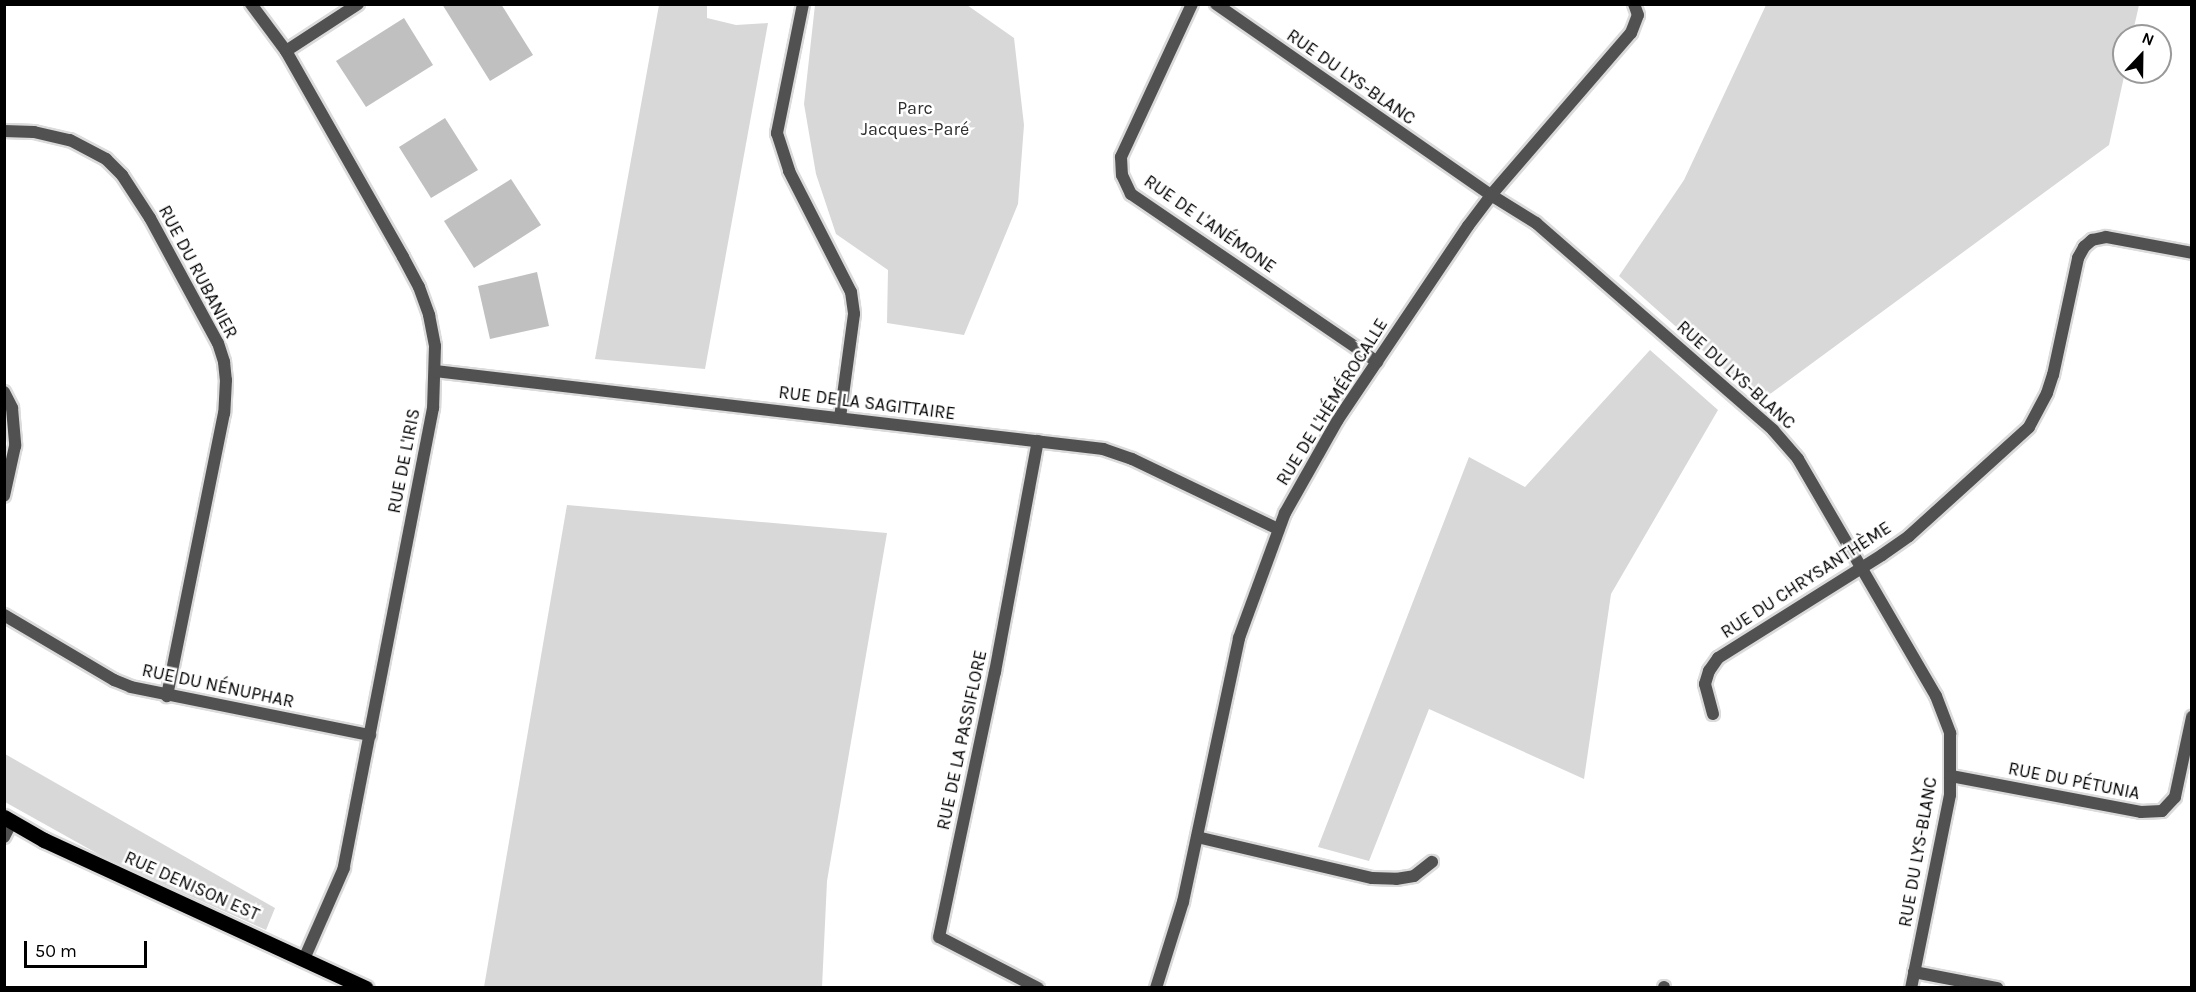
<!DOCTYPE html>
<meta charset="utf-8">
<style>
body{margin:0}
#map{position:relative;width:2196px;height:992px;overflow:hidden;background:#fff;font-family:Karla,sans-serif}
div>[style]{position:absolute}
[style*='--x']{left:calc(var(--x)*1px);top:calc(var(--y)*1px);width:calc(var(--w)*1px);rotate:calc(var(--a)*1deg)}
.green>*{inset:0;background:#d8d8d8}
.building>*{inset:0;background:#c0c0c0}
.roads{filter:drop-shadow(2px 0 #dbdbdb) drop-shadow(-2px 0 #dbdbdb) drop-shadow(0 2px #dbdbdb) drop-shadow(0 -2px #dbdbdb)}
.street>*{height:12px;margin:-6px;padding:0 6px;transform-origin:6px;border-radius:6px;background:#515151}
.primary>*{height:15px;margin:-7.5px;padding:0 7.5px;transform-origin:7.5px;border-radius:7.5px;background:#000}
span{translate:-50% -50%;white-space:nowrap;text-align:center;line-height:1.15;-webkit-text-stroke:5px #fff;paint-order:stroke}
.street-label{font-size:18px;color:#000}
.park-label{font-size:18px;color:#2f2f2f}
.frame{position:absolute;inset:0;border:6px solid #000;pointer-events:none}
.north{position:absolute;left:2112px;top:24px;width:60px;height:60px;box-sizing:border-box;background:#fff;border:2px solid #999;border-radius:50%;rotate:22deg;font-size:16px;font-weight:700;line-height:24px;text-align:center;color:#000}
.north::after{content:'';display:block;margin:auto;width:21px;height:27px;background:#000;clip-path:polygon(50% 0,100% 100%,50% 72%,0 100%)}
.scale{position:absolute;left:24px;top:941px;width:123px;height:27px;box-sizing:border-box;border:3px solid #000;border-top:0;padding-left:8px;font-size:18px;line-height:21px;white-space:nowrap;color:#000;-webkit-text-stroke:4px #fff;paint-order:stroke}
</style>
<div id="map">
<div class="green">
<i style="clip-path:polygon(659px 5px,707px 5px,707px 18px,736px 25px,768px 23px,705px 369px,595px 359px)"></i>
<i style="clip-path:polygon(815px 5px,967px 5px,1014px 38px,1024px 125px,1018px 204px,964px 335px,887px 323px,888px 270px,836px 234px,816px 174px,804px 104px)"></i>
<i style="clip-path:polygon(1766px 5px,2139px 5px,2132px 36px,2124px 36px,2125px 72px,2109px 145px,1766px 397px,1736px 380px,1619px 276px,1684px 180px)"></i>
<i style="clip-path:polygon(1650px 350px,1718px 410px,1611px 594px,1584px 779px,1429px 709px,1369px 861px,1318px 847px,1469px 457px,1525px 487px)"></i>
<i style="clip-path:polygon(567px 505px,887px 533px,827px 881px,822px 987px,484px 987px)"></i>
<i style="clip-path:polygon(5px 754px,275px 908px,266px 930px,107px 859px,5px 802px)"></i>
</div>
<div class="building">
<i style="clip-path:polygon(442px 4px,501px 4px,533px 55px,490px 81px)"></i>
<i style="clip-path:polygon(404px 18px,433px 65px,366px 107px,336px 61px)"></i>
<i style="clip-path:polygon(445px 118px,478px 170px,431px 198px,399px 147px)"></i>
<i style="clip-path:polygon(511px 179px,541px 225px,474px 268px,444px 221px)"></i>
<i style="clip-path:polygon(537px 272px,549px 326px,490px 339px,478px 286px)"></i>
</div>
<div class="roads">
<div class="street">
<i style="--x:251;--y:4;--w:59;--a:53.3"></i>
<i style="--x:286;--y:51;--w:237;--a:60.4"></i>
<i style="--x:403;--y:257;--w:34;--a:62"></i>
<i style="--x:419;--y:287;--w:30;--a:70"></i>
<i style="--x:429;--y:315;--w:32;--a:79"></i>
<i style="--x:435;--y:346;--w:62;--a:91.8"></i>
<i style="--x:433;--y:408;--w:469;--a:101"></i>
<i style="--x:344;--y:868;--w:99;--a:113.7"></i>
<i style="--x:803;--y:4;--w:132;--a:101.4"></i>
<i style="--x:777;--y:133;--w:40;--a:72"></i>
<i style="--x:789;--y:171;--w:136;--a:62.9"></i>
<i style="--x:851;--y:292;--w:22;--a:82"></i>
<i style="--x:854;--y:314;--w:105;--a:97.7"></i>
<i style="--x:1192;--y:4;--w:169;--a:114.9"></i>
<i style="--x:1121;--y:157;--w:18;--a:87"></i>
<i style="--x:1122;--y:175;--w:21;--a:65"></i>
<i style="--x:1131;--y:194;--w:298;--a:34.3"></i>
<i style="--x:1216;--y:4;--w:335;--a:34.8"></i>
<i style="--x:1491;--y:195;--w:53;--a:31.9"></i>
<i style="--x:1536;--y:223;--w:315;--a:41.1"></i>
<i style="--x:1773;--y:430;--w:38;--a:49"></i>
<i style="--x:1798;--y:459;--w:274;--a:59.8"></i>
<i style="--x:1936;--y:696;--w:40;--a:69"></i>
<i style="--x:1950;--y:733;--w:62;--a:90"></i>
<i style="--x:1950;--y:795;--w:197;--a:101.4"></i>
<i style="--x:286;--y:51;--w:86;--a:-33.1"></i>
<i style="--x:4;--y:131;--w:30;--a:2"></i>
<i style="--x:34;--y:132;--w:37;--a:13"></i>
<i style="--x:70;--y:140;--w:41;--a:27.8"></i>
<i style="--x:106;--y:159;--w:23;--a:45"></i>
<i style="--x:122;--y:175;--w:51;--a:56.9"></i>
<i style="--x:150;--y:218;--w:142;--a:61.5"></i>
<i style="--x:218;--y:343;--w:20;--a:72"></i>
<i style="--x:224;--y:362;--w:18;--a:84"></i>
<i style="--x:226;--y:380;--w:33;--a:93"></i>
<i style="--x:224;--y:413;--w:289;--a:101.4"></i>
<i style="--x:435;--y:371;--w:673;--a:6.66"></i>
<i style="--x:1103;--y:449;--w:31;--a:19"></i>
<i style="--x:1132;--y:459;--w:162;--a:25.6"></i>
<i style="--x:4;--y:392;--w:18;--a:63"></i>
<i style="--x:12;--y:408;--w:38;--a:85"></i>
<i style="--x:15;--y:446;--w:51;--a:102.4"></i>
<i style="--x:4;--y:615;--w:128;--a:30.6"></i>
<i style="--x:114;--y:680;--w:18;--a:22"></i>
<i style="--x:131;--y:687;--w:244;--a:11.4"></i>
<i style="--x:1713;--y:714;--w:31;--a:-105"></i>
<i style="--x:1705;--y:684;--w:14;--a:-73"></i>
<i style="--x:1709;--y:671;--w:16;--a:-55"></i>
<i style="--x:1718;--y:658;--w:194;--a:-32.1"></i>
<i style="--x:1882;--y:555;--w:33;--a:-35"></i>
<i style="--x:1909;--y:536;--w:162;--a:-42.2"></i>
<i style="--x:2029;--y:427;--w:38;--a:-62"></i>
<i style="--x:2047;--y:393;--w:19;--a:-72"></i>
<i style="--x:2053;--y:375;--w:120;--a:-77.9"></i>
<i style="--x:2078;--y:258;--w:13;--a:-61"></i>
<i style="--x:2084;--y:247;--w:11;--a:-41"></i>
<i style="--x:2092;--y:240;--w:14;--a:-12"></i>
<i style="--x:2106;--y:237;--w:87;--a:10.5"></i>
<i style="--x:1951;--y:776;--w:193;--a:10.7"></i>
<i style="--x:2141;--y:812;--w:21;--a:-3"></i>
<i style="--x:2162;--y:811;--w:19;--a:-47"></i>
<i style="--x:2175;--y:797;--w:82;--a:-78"></i>
<i style="--x:4;--y:837;--w:18;--a:-63"></i>
<i style="--x:1197;--y:837;--w:180;--a:13.2"></i>
<i style="--x:1372;--y:878;--w:24;--a:2"></i>
<i style="--x:1396;--y:879;--w:18;--a:-9"></i>
<i style="--x:1414;--y:876;--w:23;--a:-38"></i>
<i style="--x:1914;--y:972;--w:85;--a:10.9"></i>
<i style="--x:1038;--y:988;--w:111;--a:-152.7"></i>
<i style="--x:939;--y:937;--w:271;--a:-78.1"></i>
<i style="--x:995;--y:672;--w:235;--a:-79.5"></i>
<i style="--x:1156;--y:988;--w:90;--a:-72.6"></i>
<i style="--x:1183;--y:902;--w:270;--a:-78"></i>
<i style="--x:1239;--y:638;--w:133;--a:-69.8"></i>
<i style="--x:1285;--y:513;--w:106;--a:-60.5"></i>
<i style="--x:1337;--y:421;--w:235;--a:-56.1"></i>
<i style="--x:1468;--y:226;--w:39;--a:-53"></i>
<i style="--x:1491;--y:195;--w:214;--a:-49.2"></i>
<i style="--x:1631;--y:33;--w:19;--a:-69"></i>
<i style="--x:1638;--y:15;--w:12;--a:-110"></i>
<i style="--x:1664;--y:988;--w:1;--a:-90"></i>
</div>
<div class="primary">
<i style="--x:4;--y:817;--w:46;--a:29.9"></i>
<i style="--x:44;--y:840;--w:354;--a:24.7"></i>
</div>
</div>
<div class="street-label">
<span style="left:1351px;top:77px;rotate:35deg">RUE DU LYS-BLANC</span>
<span style="left:1210px;top:224px;rotate:35deg">RUE DE L'ANÉMONE</span>
<span style="left:198px;top:272px;rotate:62deg">RUE DU RUBANIER</span>
<span style="left:1736px;top:375px;rotate:42deg">RUE DU LYS-BLANC</span>
<span style="left:1332px;top:402px;rotate:-58deg">RUE DE L'HÉMÉROCALLE</span>
<span style="left:867px;top:403px;rotate:7deg">RUE DE LA SAGITTAIRE</span>
<span style="left:404px;top:461px;rotate:-79deg">RUE DE L'IRIS</span>
<span style="left:1806px;top:580px;rotate:-33deg">RUE DU CHRYSANTHÈME</span>
<span style="left:218px;top:686px;rotate:12deg">RUE DU NÉNUPHAR</span>
<span style="left:962px;top:740px;rotate:-78deg">RUE DE LA PASSIFLORE</span>
<span style="left:2074px;top:781px;rotate:11deg">RUE DU PÉTUNIA</span>
<span style="left:1918px;top:852px;rotate:-80deg">RUE DU LYS-BLANC</span>
<span style="left:192px;top:886px;rotate:24deg">RUE DENISON EST</span>
</div>
<div class="park-label">
<span style="left:915px;top:119px">Parc<br>Jacques-Paré</span>
</div>
<div class="frame"></div>
<div class="north">N</div>
<div class="scale">50 m</div>
</div>
